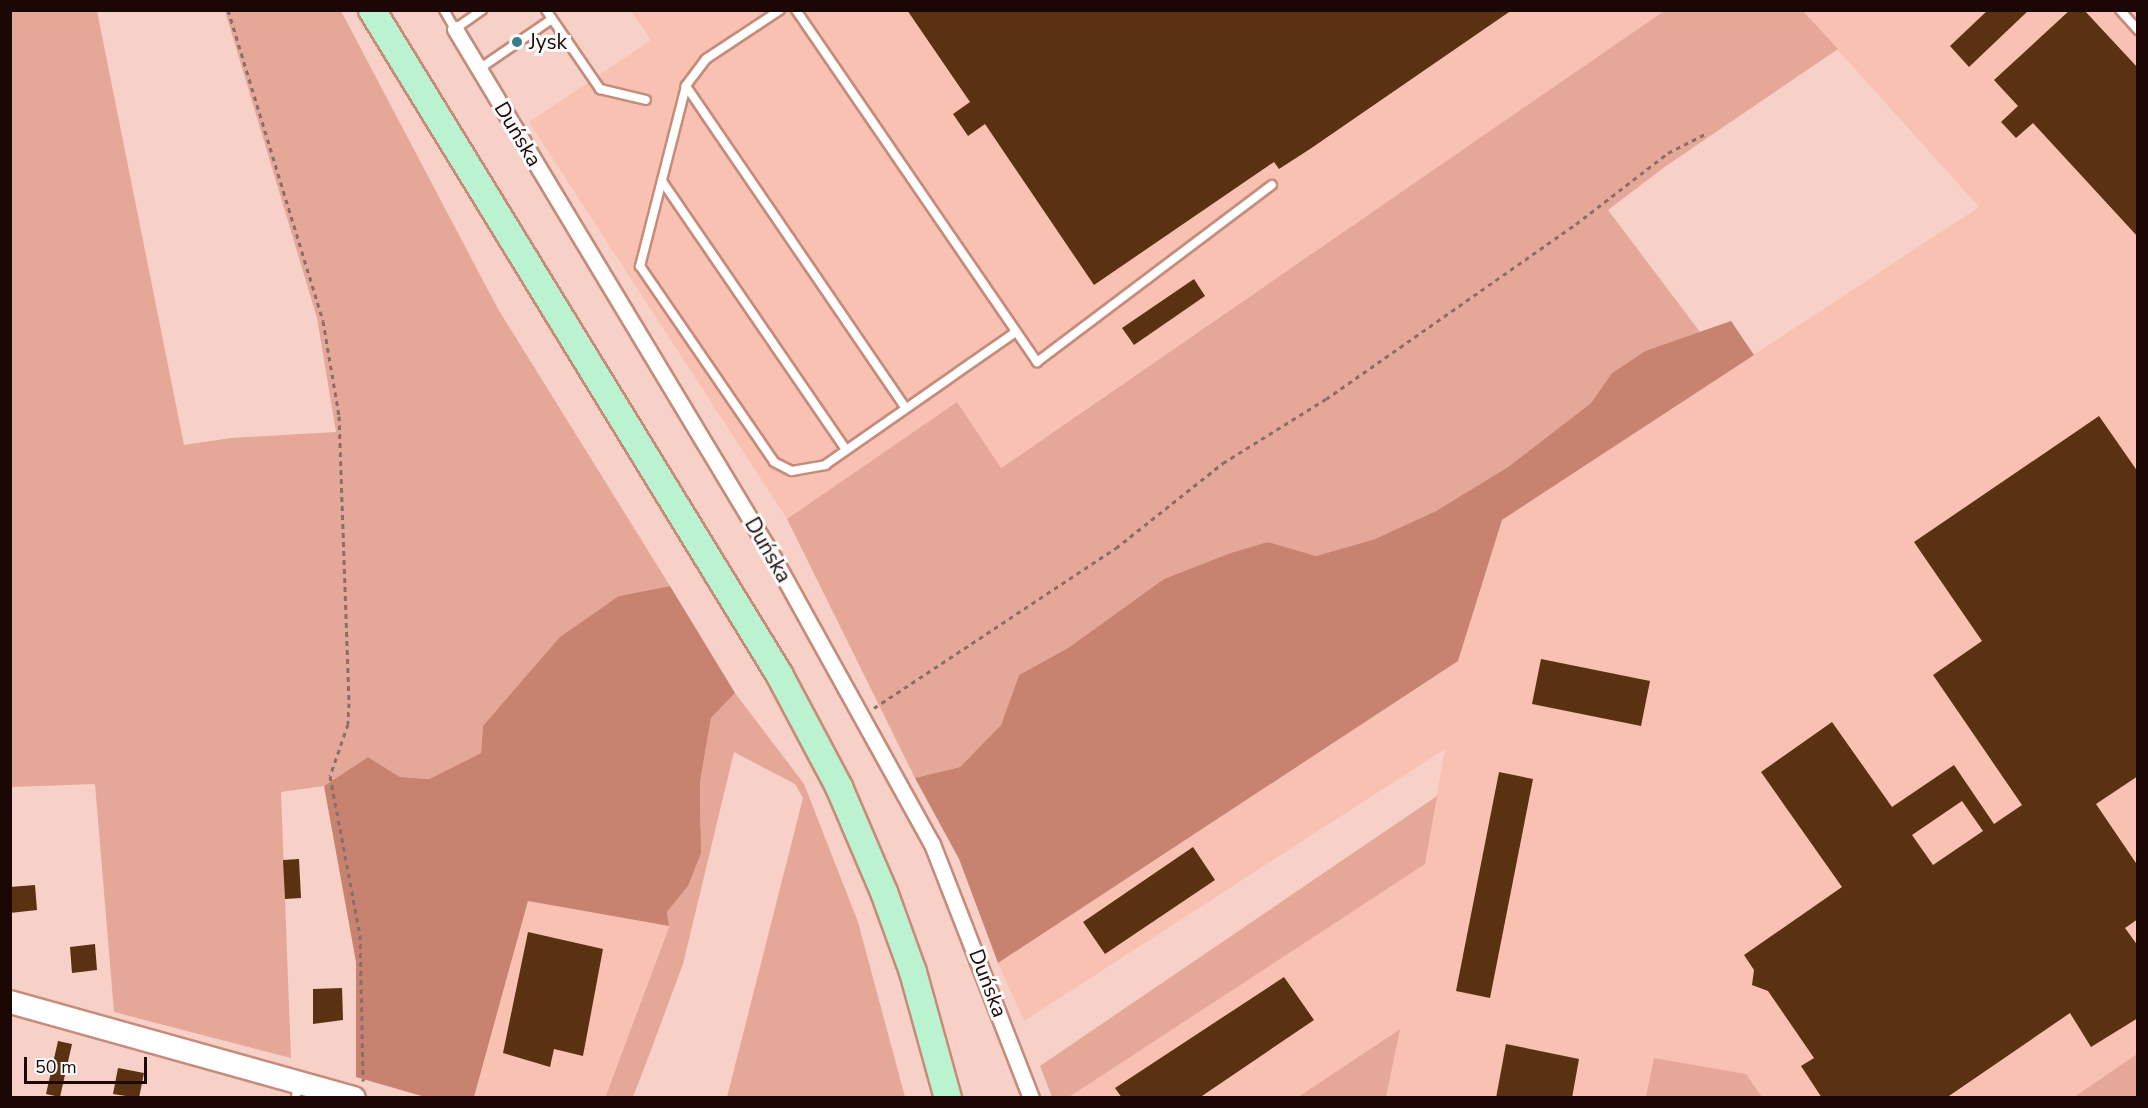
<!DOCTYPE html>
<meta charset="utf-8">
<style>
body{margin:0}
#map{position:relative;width:2148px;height:1108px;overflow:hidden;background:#f7d1c7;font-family:"Nunito Sans",sans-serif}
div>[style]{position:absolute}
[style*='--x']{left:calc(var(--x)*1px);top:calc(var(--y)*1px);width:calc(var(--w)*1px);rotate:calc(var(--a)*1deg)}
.built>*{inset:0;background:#f9c1b1}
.green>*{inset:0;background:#e5a797}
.forest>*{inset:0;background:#c78270}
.building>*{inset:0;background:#5b3211}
.path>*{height:3px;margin-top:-1.5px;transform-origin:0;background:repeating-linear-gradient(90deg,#8b6d67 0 4.5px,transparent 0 9px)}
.roads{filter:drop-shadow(2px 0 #c58b7b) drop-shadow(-2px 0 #c58b7b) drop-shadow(0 2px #c58b7b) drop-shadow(0 -2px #c58b7b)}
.lane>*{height:8px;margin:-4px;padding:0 4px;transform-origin:4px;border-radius:4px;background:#fff}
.street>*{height:15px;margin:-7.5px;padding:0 7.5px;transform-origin:7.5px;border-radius:7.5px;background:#fff}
.secondary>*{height:22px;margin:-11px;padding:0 11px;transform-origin:11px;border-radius:11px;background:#fff}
.primary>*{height:26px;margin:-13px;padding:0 13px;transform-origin:13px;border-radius:13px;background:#bbf3d0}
.dots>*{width:16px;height:16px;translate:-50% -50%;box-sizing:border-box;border:3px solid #fcfcfc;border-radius:50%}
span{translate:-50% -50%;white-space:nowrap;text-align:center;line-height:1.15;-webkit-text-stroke:6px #fcfcfc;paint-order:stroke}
.poi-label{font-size:21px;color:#1b0704}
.left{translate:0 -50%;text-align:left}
.street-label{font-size:21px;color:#1b0704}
.frame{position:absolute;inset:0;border:12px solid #1b0704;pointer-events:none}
.scale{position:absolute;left:24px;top:1057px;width:123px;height:27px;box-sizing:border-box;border:3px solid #1b0704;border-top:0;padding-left:8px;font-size:18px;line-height:21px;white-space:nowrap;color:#1b0704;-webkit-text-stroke:4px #fcfcfc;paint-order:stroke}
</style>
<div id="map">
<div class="built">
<i style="clip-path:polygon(631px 11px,1664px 11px,1000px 468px,957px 402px,787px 519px,529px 122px,651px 40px)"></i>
<i style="clip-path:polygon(1803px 11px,2137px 11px,2137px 1054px,2074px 1097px,1762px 1097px,1746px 1074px,1654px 1058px,1646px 1097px,1386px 1097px,1399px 1029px,1298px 1097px,1069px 1097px,1424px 864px,1445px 749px,1024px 1021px,998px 963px,1458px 661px,1502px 520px,1979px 207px)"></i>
<i style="clip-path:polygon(528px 901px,669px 926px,605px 1097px,474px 1098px)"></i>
</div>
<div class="green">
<i style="clip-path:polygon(11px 11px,97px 11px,184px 445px,231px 438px,336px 432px,317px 318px,225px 11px,341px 11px,498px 309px,670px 586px,619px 596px,483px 726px,481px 753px,429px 779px,400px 777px,368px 757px,324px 786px,281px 792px,291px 1058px,114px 1012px,95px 784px,11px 787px)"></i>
<i style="clip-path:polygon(1664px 11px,1803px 11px,1838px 49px,1666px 166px,1608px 210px,1700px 332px,1645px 351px,1612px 373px,1591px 403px,1508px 467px,1436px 511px,1375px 539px,1316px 556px,1268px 542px,1164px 579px,1068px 648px,1019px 675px,1001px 725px,960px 767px,915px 778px,787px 519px,957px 402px,1001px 468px)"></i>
<i style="clip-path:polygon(735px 693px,804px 784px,858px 922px,905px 1097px,727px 1097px,803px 798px,795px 784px,734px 752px,683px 964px,648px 1058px,633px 1097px,605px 1098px,669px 927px,667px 912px,688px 886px,701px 828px,700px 782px,711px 718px)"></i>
<i style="clip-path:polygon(1437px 796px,1425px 864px,1069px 1097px,1052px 1097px,1040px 1066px)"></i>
<i style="clip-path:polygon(1400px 1029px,1386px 1097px,1298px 1097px)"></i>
<i style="clip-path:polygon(2137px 1054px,2137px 1097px,2074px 1097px)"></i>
<i style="clip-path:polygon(1654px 1058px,1746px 1074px,1762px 1097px,1646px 1097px)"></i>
</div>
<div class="forest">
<i style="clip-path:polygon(1731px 321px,1754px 355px,1502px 520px,1458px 661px,998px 963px,959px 859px,915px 778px,960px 767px,1001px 725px,1019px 675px,1068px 648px,1164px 579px,1231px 553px,1268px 542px,1316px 556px,1375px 539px,1436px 511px,1508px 467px,1591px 403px,1612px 373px,1645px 351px)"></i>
<i style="clip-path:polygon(670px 586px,735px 693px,711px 718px,700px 782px,701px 853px,688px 886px,667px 912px,669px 926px,528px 901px,474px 1097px,425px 1097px,356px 1077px,356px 962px,324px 786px,368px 757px,400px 777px,429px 779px,481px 753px,483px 726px,560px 637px,619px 596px)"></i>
</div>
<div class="building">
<i style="clip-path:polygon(907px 10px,1512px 10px,1310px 149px,1279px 169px,1274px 162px,1094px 285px,985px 124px,968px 136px,953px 114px,970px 102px)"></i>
<i style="clip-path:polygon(1988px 10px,2029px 10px,1969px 67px,1950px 46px)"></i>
<i style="clip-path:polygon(2070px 10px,2084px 10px,2138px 68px,2138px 237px,2033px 123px,2016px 138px,2001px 122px,2018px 106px,1994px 80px)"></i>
<i style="clip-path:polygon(1194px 279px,1205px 296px,1134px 345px,1122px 328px)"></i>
<i style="clip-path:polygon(evenodd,2099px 416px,2138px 472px,2138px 776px,2096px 804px,2138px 866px,2138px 919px,2125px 928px,2138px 946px,2138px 1018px,2091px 1047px,2070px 1013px,1946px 1098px,1822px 1098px,1801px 1066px,1814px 1058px,1768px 991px,1752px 985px,1754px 970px,1744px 955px,1842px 887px,1761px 772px,1832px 722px,1892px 807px,1954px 765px,1994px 824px,2022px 805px,1933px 675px,1982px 641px,1914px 542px,2099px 416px,1962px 801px,1983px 831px,1933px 865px,1912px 835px,1962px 801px)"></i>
<i style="clip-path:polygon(1541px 659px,1650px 681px,1641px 726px,1532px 704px)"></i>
<i style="clip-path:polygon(1499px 772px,1533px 779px,1490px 998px,1456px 991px)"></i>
<i style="clip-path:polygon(1193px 847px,1215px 880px,1105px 954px,1083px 922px)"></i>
<i style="clip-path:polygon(299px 859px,301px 898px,285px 899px,283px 860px)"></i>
<i style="clip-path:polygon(35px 885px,37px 910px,10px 913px,10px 887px)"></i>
<i style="clip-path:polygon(528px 932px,603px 949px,583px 1056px,554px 1049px,550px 1067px,503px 1053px)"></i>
<i style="clip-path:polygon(95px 944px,97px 970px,72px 973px,70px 947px)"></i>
<i style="clip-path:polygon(1284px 977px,1314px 1020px,1199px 1098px,1122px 1098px,1115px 1088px)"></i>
<i style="clip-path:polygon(342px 988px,343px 1020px,313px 1024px,313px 989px)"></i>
<i style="clip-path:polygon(58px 1041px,72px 1044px,60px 1097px,46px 1094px)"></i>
<i style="clip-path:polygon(1506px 1044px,1579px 1059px,1572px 1098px,1496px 1098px)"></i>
<i style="clip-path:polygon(118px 1068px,144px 1073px,139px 1098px,113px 1094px)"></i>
</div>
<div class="path">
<i style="--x:228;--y:10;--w:325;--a:73"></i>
<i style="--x:323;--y:321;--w:96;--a:80.4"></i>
<i style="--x:339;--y:416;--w:287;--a:88"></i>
<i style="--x:349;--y:703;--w:21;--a:93"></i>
<i style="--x:348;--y:724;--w:55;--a:109.1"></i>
<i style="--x:330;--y:776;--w:162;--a:79.3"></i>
<i style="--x:360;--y:935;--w:146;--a:88.8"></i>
<i style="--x:874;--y:708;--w:290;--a:-33.5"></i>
<i style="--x:1116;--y:548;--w:137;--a:-38.5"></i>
<i style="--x:1223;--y:463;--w:121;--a:-31.9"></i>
<i style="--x:1326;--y:399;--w:305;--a:-35"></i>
<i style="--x:1576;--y:224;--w:116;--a:-37.7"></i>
<i style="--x:1668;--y:153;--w:42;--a:-27.2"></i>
</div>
<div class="roads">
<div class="lane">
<i style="--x:444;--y:10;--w:22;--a:60"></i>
<i style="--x:455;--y:29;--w:33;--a:-35"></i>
<i style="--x:546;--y:10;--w:96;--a:55.6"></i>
<i style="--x:600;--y:89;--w:47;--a:13.4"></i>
<i style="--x:780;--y:10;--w:89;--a:146.5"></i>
<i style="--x:706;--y:59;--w:34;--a:127"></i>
<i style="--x:686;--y:86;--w:186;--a:104.3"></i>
<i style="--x:640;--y:266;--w:237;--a:55.6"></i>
<i style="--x:774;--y:462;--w:20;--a:27"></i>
<i style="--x:792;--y:471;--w:34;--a:-10"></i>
<i style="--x:825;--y:465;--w:233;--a:-34.9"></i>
<i style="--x:796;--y:10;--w:427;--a:55.6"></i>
<i style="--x:1037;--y:362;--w:294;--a:-37"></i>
<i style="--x:2120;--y:10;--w:27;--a:48"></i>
<i style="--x:479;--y:69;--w:88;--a:-34.4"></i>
<i style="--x:686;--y:86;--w:390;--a:55.7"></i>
<i style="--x:662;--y:181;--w:326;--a:55.6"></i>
<i style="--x:296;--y:1098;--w:14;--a:-86"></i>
</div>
<div class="street">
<i style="--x:455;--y:29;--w:611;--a:58.94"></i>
<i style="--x:770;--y:552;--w:334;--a:61"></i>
<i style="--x:932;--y:844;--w:273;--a:68.7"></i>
</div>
<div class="secondary">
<i style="--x:10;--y:1002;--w:357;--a:15.6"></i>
</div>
<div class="primary">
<i style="--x:372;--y:10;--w:779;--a:58.49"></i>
<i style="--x:779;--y:674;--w:128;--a:62"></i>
<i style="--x:839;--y:787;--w:114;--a:66.8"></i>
<i style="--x:884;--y:892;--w:85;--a:70.1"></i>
<i style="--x:913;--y:972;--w:131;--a:74.5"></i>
</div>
</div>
<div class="dots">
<i style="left:517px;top:42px;background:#397c8c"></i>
</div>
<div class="poi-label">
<span class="left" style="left:529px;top:42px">Jysk</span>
</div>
<div class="street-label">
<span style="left:518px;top:134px;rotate:59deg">Duńska</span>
<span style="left:768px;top:550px;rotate:60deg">Duńska</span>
<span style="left:988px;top:983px;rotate:69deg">Duńska</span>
</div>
<div class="frame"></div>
<div class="scale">50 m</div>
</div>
